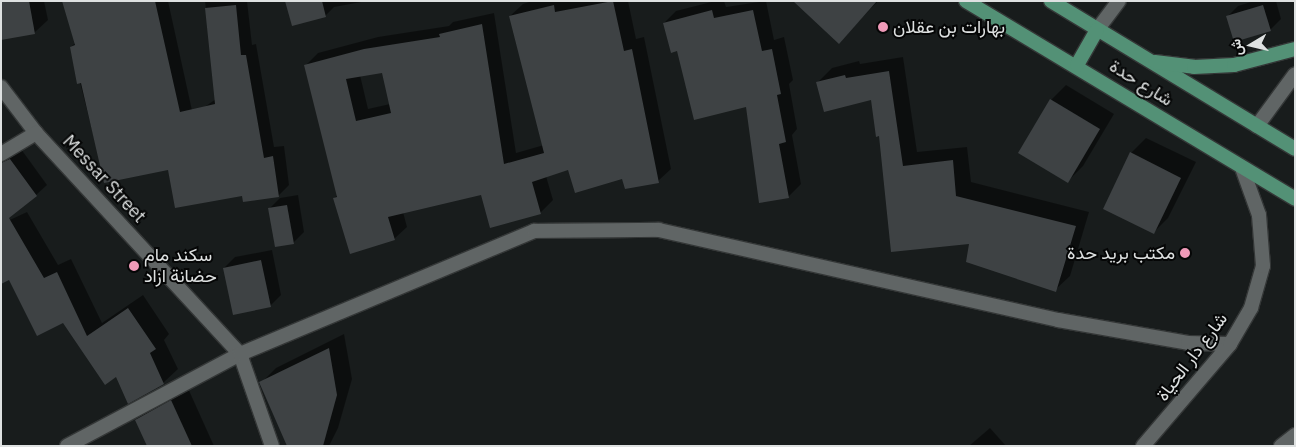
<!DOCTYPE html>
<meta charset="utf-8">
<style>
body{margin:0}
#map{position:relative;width:1296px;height:447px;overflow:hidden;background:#181c1c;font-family:"IBM Plex Sans",Vazirmatn,sans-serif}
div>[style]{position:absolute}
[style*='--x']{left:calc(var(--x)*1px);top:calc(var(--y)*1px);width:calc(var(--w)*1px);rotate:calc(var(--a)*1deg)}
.shadow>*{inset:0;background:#0007}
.building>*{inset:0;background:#3e4244}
.roads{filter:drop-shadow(1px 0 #343737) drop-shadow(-1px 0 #343737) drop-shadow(0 1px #343737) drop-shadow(0 -1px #343737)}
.minor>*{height:14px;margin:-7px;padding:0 7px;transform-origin:7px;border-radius:7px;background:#606565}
.tertiary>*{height:14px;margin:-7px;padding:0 7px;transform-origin:7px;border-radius:7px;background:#606565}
.secondary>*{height:14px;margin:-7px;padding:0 7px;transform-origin:7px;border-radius:7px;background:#606565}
.primary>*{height:14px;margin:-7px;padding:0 7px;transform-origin:7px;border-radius:7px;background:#539176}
.dots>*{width:14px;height:14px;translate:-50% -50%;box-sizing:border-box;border:2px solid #050606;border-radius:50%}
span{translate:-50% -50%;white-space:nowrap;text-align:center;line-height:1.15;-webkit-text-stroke:4px #050606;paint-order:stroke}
.poi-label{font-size:18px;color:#dee1e1}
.left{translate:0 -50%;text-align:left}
.right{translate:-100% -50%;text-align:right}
.street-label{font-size:18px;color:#dee1e1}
.frame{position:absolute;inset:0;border:2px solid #dee1e1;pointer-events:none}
.north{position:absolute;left:1226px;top:20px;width:50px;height:50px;-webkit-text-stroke:4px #050606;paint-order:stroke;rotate:261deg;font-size:14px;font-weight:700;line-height:20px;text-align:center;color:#dee1e1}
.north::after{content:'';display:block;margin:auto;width:18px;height:22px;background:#dee1e1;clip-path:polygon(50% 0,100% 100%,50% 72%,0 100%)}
</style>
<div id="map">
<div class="shadow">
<i style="clip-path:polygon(1px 1px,44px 1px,48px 20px,34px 33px)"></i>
<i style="clip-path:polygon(64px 1px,168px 1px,193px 115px,216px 99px,205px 1px,247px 1px,252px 45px,256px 44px,274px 147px,284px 146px,289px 185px,278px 196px,243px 195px,169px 168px,105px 181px,71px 47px,76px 42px)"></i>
<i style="clip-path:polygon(287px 1px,367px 1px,334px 7px,325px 16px)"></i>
<i style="clip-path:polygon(evenodd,532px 1px,628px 1px,636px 39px,644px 37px,671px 169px,658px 181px,569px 168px,546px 176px,553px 200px,540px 213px,482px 193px,403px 212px,407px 227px,394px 239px,334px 198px,338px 195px,305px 66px,318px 53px,378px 37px,449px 26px,453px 22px,494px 13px,516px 153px,544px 145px,510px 16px,523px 4px,532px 1px,383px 72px,390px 104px,368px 109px,360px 75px,383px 72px)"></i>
<i style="clip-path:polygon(715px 1px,724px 1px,726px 7px,766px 1px,774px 40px,784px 37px,793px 80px,789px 84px,797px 129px,792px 135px,801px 184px,789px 196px,760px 202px,747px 105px,678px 50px,664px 23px,676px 11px)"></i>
<i style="clip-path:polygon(794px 1px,878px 1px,839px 42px)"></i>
<i style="clip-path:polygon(1254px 1px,1276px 1px,1281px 19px,1270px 30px,1227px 17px,1238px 6px)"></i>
<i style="clip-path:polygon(903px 57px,917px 152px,967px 147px,971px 182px,1089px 212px,1070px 276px,1055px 290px,970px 243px,892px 251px,880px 135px,872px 99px,818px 82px,832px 68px,859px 61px,860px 64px)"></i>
<i style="clip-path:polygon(1066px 85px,1114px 114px,1083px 166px,1068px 181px,1051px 100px)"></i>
<i style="clip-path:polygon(1146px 138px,1196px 162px,1168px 218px,1153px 233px,1131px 153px)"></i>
<i style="clip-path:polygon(21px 149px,47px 185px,36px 195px,1px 163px)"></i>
<i style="clip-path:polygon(298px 195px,304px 232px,293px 243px,269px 209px,280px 198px)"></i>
<i style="clip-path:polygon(27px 212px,58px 265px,71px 259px,102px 323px,143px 295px,169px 334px,164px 340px,178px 369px,163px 383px,116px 376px,63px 321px,1px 224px)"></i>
<i style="clip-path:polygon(272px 250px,281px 295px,270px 306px,224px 268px,235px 257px)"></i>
<i style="clip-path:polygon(344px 334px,352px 379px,338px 428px,329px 446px,289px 446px,261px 383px,276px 368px)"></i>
<i style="clip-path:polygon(187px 386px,214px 446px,148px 446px,136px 420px,152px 405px)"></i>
<i style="clip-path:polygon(990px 428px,1006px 446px,969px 446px)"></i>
</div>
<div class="building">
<i style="clip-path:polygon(1px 1px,29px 1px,35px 34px,1px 40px)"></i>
<i style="clip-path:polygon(62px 1px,155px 1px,180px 112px,215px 104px,205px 8px,236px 5px,241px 55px,246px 55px,264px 158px,273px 156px,279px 197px,243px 202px,242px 196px,175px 208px,168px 170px,104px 183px,81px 83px,77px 84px,70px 47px,75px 45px)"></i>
<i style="clip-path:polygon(285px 1px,322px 1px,326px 17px,292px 26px)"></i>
<i style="clip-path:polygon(evenodd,613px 1px,624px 51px,632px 49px,659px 183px,625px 189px,622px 179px,575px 193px,568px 170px,532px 182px,541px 214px,490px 228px,481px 195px,388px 217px,395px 240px,350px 254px,333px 198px,337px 197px,304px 65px,364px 49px,440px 37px,439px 34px,482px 24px,504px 164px,544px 153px,509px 16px,554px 5px,555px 12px,613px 1px,382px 73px,391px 113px,356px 121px,346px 79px,382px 73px)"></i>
<i style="clip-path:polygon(793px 1px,877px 1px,839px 44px)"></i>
<i style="clip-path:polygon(1263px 5px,1271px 31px,1234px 42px,1226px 16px)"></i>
<i style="clip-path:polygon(712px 10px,714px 18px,753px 10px,762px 51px,772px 49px,781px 94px,777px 95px,786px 142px,779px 144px,789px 198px,759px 203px,746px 107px,694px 120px,677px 51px,671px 53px,663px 23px)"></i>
<i style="clip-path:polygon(889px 71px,903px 166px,953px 160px,956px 196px,1076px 226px,1056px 292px,966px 262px,969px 244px,891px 252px,879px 136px,876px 137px,871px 100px,824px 112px,816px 82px,845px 75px,846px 78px)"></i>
<i style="clip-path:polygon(1050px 99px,1100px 129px,1068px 183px,1018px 153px)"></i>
<i style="clip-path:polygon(1130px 152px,1181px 178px,1154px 234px,1103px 209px)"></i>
<i style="clip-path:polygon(10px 159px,37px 196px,9px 218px,44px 278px,57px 272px,87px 336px,128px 308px,156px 349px,150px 353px,164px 384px,128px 404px,116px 377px,105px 385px,63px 323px,37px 336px,9px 280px,1px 284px,1px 163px)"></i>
<i style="clip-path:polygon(287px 205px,294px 244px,275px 247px,268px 208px)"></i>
<i style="clip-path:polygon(261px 260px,271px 307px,233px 315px,223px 268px)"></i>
<i style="clip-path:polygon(329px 348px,337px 395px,323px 446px,287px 446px,259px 382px)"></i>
<i style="clip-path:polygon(171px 400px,192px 446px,147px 446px,135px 420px)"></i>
</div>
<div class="roads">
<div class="minor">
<i style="--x:1097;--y:30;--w:36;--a:-53"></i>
<i style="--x:1;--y:87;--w:58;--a:52.7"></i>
<i style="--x:36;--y:133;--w:301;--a:47.3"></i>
<i style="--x:240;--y:354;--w:97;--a:70.8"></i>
<i style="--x:1;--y:154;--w:41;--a:-31"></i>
<i style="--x:67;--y:446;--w:196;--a:-28"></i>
<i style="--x:240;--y:354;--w:319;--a:-22.7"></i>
<i style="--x:534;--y:231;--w:125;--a:-0.5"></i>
<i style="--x:659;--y:230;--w:409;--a:12.7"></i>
<i style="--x:1058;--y:320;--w:132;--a:10"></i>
<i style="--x:1188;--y:343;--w:42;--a:1.4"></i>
</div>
<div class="tertiary">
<i style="--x:1257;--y:126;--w:64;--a:-53.8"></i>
</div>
<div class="secondary">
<i style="--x:1143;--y:446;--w:134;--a:-49.5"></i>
<i style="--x:1230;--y:344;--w:42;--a:-59.7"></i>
<i style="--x:1251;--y:308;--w:44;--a:-74.1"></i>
<i style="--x:1263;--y:266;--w:51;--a:-94.5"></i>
<i style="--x:1259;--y:215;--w:50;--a:-109.9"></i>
<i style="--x:1281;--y:446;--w:18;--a:-38"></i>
</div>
<div class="primary">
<i style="--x:966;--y:1;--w:384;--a:31"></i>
<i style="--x:1051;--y:1;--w:285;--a:31.2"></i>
<i style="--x:1155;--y:62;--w:39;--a:7"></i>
<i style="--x:1194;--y:67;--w:40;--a:-2.9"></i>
<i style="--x:1234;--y:65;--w:63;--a:-14.7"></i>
<i style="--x:1077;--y:65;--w:40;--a:-60.3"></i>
</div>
</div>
<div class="dots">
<i style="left:883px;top:27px;background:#ef9ab8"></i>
<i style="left:1185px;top:253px;background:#ef9ab8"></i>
<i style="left:134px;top:266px;background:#ef9ab8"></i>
</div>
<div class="poi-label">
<span class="left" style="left:893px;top:27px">بهارات بن عقلان</span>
<span class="right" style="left:1175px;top:253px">مكتب بريد حدة</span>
<span class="left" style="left:144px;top:266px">سكند مام<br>حضانة ازاد</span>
</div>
<div class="street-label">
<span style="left:1141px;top:83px;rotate:32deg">شارع حدة</span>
<span style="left:104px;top:179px;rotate:47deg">Messar Street</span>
<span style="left:1192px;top:357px;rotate:-53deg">شارع دار الحياة</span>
</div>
<div class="frame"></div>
<div class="north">ش</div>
</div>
